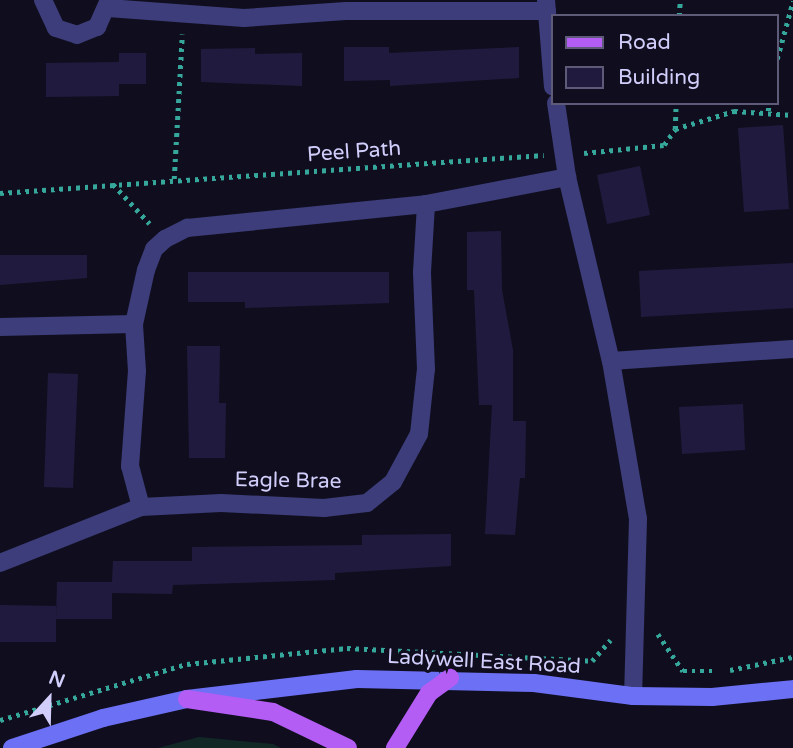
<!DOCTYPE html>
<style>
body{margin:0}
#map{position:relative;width:793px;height:748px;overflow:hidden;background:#100e1e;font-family:"Varela Round",sans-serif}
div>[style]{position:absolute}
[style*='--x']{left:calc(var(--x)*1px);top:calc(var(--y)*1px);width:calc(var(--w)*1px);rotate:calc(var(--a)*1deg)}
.green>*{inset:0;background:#112826}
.building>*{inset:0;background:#201b3e}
.path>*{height:4.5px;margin-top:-2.25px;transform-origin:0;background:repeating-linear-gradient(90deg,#36a89b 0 3.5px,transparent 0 8.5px)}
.street>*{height:18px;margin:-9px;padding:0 9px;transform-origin:9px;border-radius:9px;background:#3c3d7a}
.secondary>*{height:18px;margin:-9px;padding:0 9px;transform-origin:9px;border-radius:9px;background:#6c70f5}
.primary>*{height:18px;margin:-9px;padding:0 9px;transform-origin:9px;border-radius:9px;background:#b35df4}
span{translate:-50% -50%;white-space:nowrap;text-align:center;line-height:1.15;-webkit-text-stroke:6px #100e1e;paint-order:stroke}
.street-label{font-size:21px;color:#d1cefc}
.legend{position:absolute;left:551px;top:14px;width:228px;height:91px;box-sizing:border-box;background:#100e1e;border:2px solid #5d5b77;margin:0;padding:9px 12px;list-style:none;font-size:21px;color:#d1cefc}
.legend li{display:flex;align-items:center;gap:14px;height:35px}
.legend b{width:35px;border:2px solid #5d5b77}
.north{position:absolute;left:14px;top:664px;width:70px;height:70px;-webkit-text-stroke:5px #100e1e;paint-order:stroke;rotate:22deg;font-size:19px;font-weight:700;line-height:28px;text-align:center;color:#d1cefc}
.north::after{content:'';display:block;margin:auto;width:24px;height:32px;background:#d1cefc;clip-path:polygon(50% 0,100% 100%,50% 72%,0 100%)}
</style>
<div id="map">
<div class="green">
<i style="clip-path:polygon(199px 737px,273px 744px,281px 748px,158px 748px)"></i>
</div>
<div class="building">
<i style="clip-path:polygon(344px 47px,389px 47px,389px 53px,519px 47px,519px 78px,390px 86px,390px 80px,344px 81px)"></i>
<i style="clip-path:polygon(255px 48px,255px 54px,302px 53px,302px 86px,201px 82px,201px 49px)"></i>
<i style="clip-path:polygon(119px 53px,146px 53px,146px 84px,119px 84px,119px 96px,46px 97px,46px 63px,119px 62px)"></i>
<i style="clip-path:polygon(783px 125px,789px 209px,744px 212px,738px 128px)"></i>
<i style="clip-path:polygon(640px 166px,650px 215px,607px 224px,597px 175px)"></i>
<i style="clip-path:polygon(501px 231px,502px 290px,513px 350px,513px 421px,526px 421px,525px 478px,520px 478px,515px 535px,485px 534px,492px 405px,479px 405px,474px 290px,467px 290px,467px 232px)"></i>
<i style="clip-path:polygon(0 255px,87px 255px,87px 278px,0 285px)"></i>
<i style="clip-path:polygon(793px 263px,793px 308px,641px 317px,639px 271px)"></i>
<i style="clip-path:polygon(188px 272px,389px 272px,389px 303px,245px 308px,245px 302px,188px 302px)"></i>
<i style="clip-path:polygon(187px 346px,220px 346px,219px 403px,226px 403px,225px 458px,189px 458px)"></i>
<i style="clip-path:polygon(48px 373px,78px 374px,73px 488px,44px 487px)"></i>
<i style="clip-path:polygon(743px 404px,745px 450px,682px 454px,679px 407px)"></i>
<i style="clip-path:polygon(451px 534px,451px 566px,335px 573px,335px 580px,173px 585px,172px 594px,112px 593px,112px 619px,56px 619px,57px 582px,112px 582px,113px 561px,192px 561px,192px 547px,362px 545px,362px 535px)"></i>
<i style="clip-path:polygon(0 605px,56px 606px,56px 642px,0 642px)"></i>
</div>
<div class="path">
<i style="--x:679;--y:16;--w:16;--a:-86"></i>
<i style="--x:777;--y:59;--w:60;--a:-74.6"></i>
<i style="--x:768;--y:111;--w:8;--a:-83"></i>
<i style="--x:675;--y:129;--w:62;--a:-17"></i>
<i style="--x:734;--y:111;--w:59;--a:3.9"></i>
<i style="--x:584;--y:153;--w:80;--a:-5.7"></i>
<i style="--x:664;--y:145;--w:19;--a:-55"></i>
<i style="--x:675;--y:129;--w:26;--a:-88"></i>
<i style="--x:174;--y:179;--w:145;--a:-86.8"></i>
<i style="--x:113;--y:184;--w:54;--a:47.2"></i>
<i style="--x:0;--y:193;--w:545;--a:-4"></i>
<i style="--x:658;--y:634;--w:45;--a:56"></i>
<i style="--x:683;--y:671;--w:34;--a:0"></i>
<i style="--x:730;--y:670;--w:64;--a:-11.7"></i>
<i style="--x:0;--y:720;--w:195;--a:-16.7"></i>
<i style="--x:187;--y:664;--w:161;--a:-5.7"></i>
<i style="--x:347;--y:648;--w:245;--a:3"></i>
<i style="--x:592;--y:661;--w:28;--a:-49"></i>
</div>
<div class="street">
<i style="--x:43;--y:0;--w:31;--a:65"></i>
<i style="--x:56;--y:28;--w:22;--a:18"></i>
<i style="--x:77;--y:35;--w:22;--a:-22"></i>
<i style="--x:97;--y:27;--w:30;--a:-66"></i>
<i style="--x:546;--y:0;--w:87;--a:85.4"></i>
<i style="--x:108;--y:8;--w:136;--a:4.2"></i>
<i style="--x:244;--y:18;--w:102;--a:-3.9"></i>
<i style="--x:346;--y:11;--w:201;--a:0"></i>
<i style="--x:556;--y:103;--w:75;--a:81.5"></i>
<i style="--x:567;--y:177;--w:189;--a:76.6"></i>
<i style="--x:611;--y:361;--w:160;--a:80.3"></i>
<i style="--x:638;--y:519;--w:177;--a:91.6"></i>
<i style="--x:0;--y:327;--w:134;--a:-1.3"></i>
<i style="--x:611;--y:361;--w:182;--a:-3.8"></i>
<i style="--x:141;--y:507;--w:80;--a:-2.9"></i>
<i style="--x:221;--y:503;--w:103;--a:2.8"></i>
<i style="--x:324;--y:508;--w:43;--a:-6.6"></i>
<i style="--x:367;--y:503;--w:33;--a:-39"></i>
<i style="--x:393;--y:482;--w:55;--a:-61.6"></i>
<i style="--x:419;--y:434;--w:65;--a:-83.9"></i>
<i style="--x:426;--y:369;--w:97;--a:-92.4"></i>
<i style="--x:422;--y:272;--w:68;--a:-86.6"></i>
<i style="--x:0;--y:563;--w:152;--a:-21.7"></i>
<i style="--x:141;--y:507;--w:42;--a:-105"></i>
<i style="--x:130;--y:466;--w:95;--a:-85.8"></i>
<i style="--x:137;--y:371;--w:47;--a:-93.7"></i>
<i style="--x:134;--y:324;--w:55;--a:-77.5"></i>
<i style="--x:146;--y:270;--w:22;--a:-69"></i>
<i style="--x:154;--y:249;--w:15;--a:-42"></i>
<i style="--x:165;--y:239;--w:25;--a:-27"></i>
<i style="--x:187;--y:228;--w:240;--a:-5.7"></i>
<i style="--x:426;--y:204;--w:144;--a:-10.8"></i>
</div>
<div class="secondary">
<i style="--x:12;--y:748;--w:96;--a:-18.2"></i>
<i style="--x:103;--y:718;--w:86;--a:-12.7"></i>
<i style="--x:187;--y:699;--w:171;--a:-6.7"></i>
<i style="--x:357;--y:679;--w:177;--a:1.3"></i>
<i style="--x:534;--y:683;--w:100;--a:7.5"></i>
<i style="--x:633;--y:696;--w:79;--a:0.7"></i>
<i style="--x:712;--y:697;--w:81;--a:-5.6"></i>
</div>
<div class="primary">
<i style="--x:187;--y:699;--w:87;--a:8.6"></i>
<i style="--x:273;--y:712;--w:83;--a:25.6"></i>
<i style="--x:395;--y:748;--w:65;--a:-58.3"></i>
<i style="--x:429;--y:693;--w:26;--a:-36"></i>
</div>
<div class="street-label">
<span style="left:354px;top:152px;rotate:-4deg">Peel Path</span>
<span style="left:288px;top:481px;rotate:1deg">Eagle Brae</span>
<span style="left:484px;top:662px;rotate:3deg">Ladywell East Road</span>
</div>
<ul class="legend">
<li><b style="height:9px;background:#b35df4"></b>Road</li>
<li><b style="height:19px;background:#201b3e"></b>Building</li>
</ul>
<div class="north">N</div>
</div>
